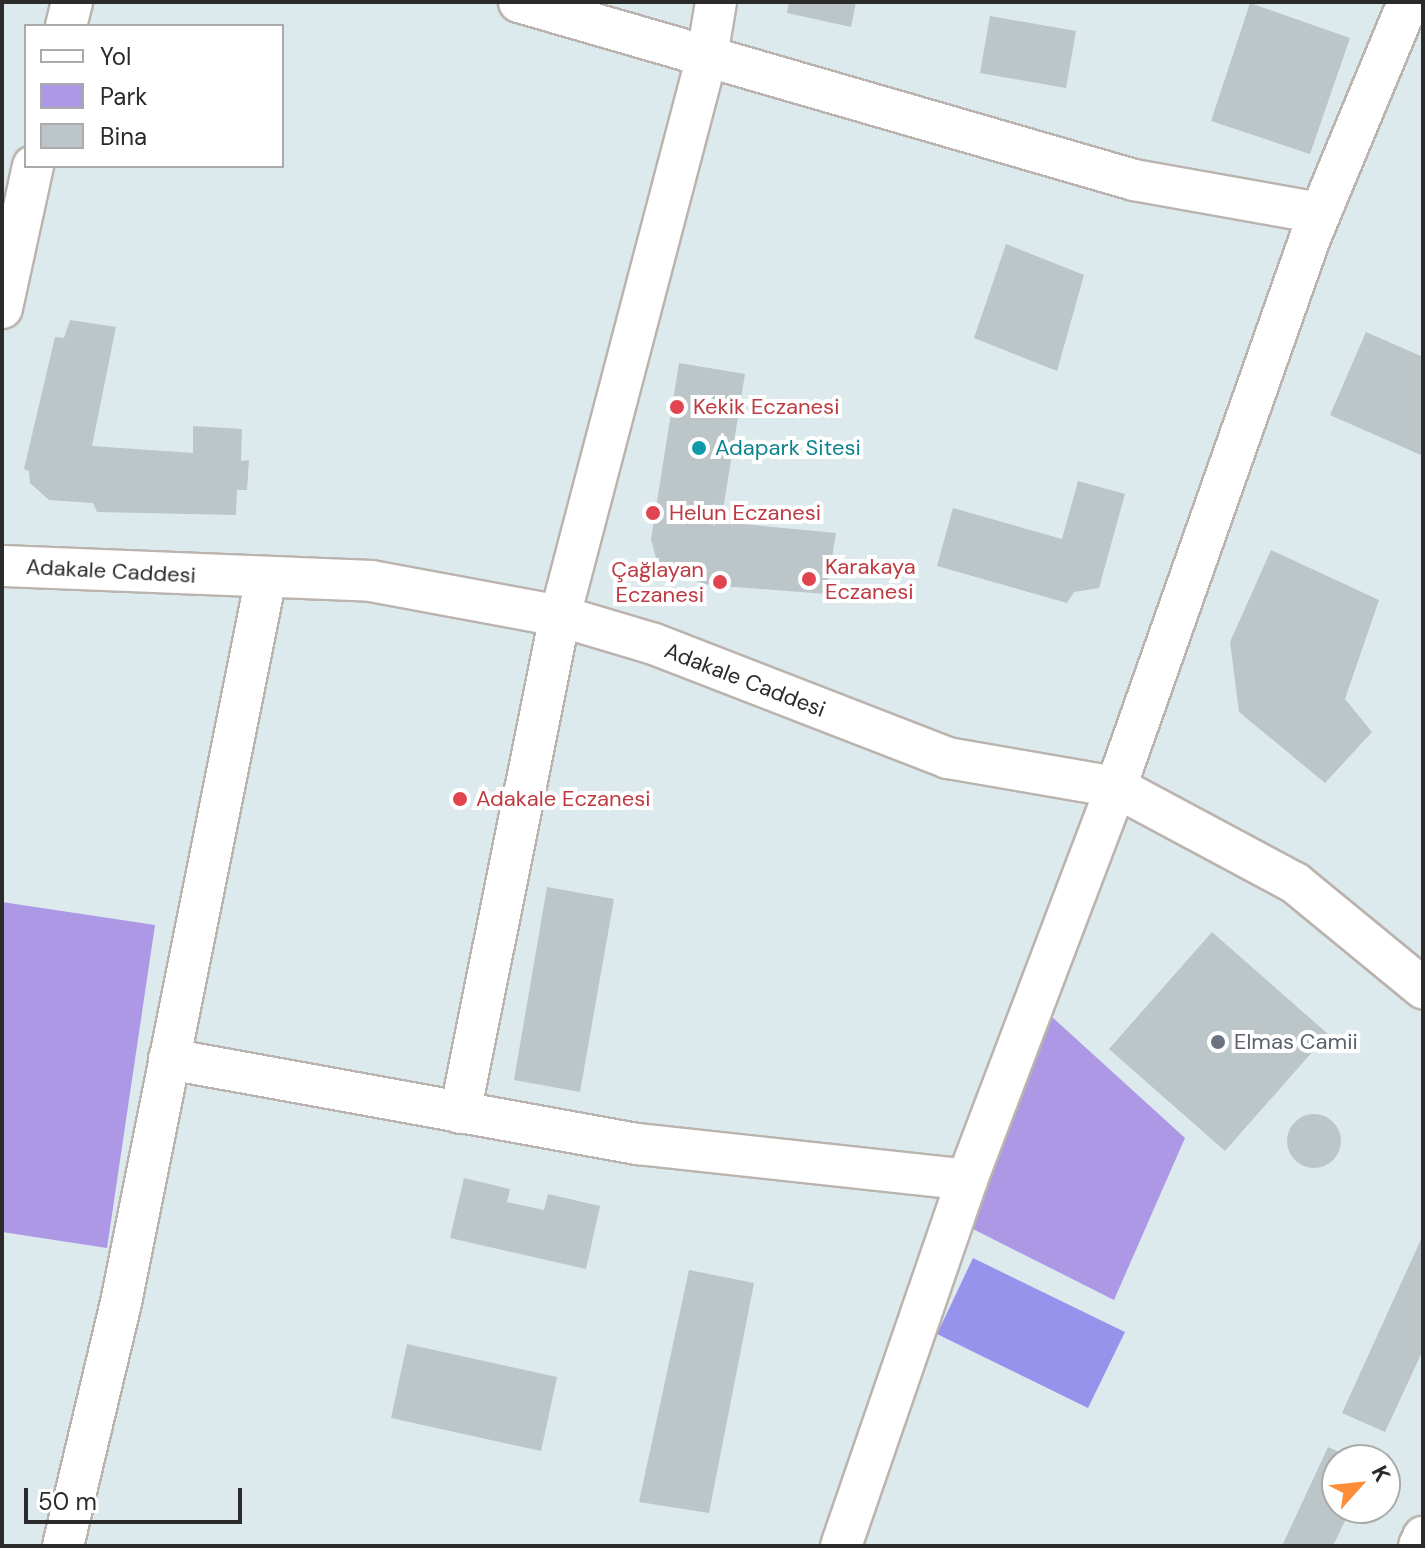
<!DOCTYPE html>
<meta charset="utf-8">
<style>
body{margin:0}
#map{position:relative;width:1425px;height:1548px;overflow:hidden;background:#ddeaed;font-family:"DM Sans",sans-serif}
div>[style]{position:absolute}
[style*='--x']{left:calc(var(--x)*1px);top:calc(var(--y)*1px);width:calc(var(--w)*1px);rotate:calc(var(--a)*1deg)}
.green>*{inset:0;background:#ad98e5}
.pitch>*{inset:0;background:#9793ec}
.building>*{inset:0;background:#bcc5c8}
.round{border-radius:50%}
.roads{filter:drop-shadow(2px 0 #bbb3ad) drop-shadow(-2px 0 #bbb3ad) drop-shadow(0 2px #bbb3ad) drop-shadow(0 -2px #bbb3ad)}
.minor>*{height:40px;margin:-20px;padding:0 20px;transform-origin:20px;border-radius:20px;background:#fff}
.dots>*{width:22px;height:22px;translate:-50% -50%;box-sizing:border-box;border:4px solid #fff;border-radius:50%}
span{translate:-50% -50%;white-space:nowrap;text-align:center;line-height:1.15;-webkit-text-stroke:8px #fff;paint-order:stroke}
.health-label{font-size:22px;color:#be3a42}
.left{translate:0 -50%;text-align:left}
.right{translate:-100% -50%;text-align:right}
.culture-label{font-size:22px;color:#0d838f}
.street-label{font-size:22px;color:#2b2b2b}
.worship-label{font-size:22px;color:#5b616d}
.frame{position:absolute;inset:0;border:4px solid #2b2b2b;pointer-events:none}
.legend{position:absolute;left:24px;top:24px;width:260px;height:144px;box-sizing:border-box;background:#fff;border:2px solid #aaa;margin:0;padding:10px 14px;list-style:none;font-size:24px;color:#2b2b2b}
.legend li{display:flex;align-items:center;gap:16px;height:40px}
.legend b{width:40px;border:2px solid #aaa}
.north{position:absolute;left:1321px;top:1444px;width:80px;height:80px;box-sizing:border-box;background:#fff;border:2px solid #aaa;border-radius:50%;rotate:63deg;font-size:22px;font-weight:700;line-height:32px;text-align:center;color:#2b2b2b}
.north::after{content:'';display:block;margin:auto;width:28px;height:36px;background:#fd8d39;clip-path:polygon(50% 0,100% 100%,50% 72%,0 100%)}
.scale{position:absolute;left:24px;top:1488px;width:218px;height:36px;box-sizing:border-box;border:4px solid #2b2b2b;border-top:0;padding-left:10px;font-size:24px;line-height:28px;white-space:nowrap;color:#2b2b2b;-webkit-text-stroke:6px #fff;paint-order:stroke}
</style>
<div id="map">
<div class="green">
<i style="clip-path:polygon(2px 902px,155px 925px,107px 1248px,2px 1232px)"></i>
<i style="clip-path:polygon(1051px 1016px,1185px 1138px,1114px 1300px,967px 1226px)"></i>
</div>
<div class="pitch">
<i style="clip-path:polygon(973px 1258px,1125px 1332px,1088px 1408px,937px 1334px)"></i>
</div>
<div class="building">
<i style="clip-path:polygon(789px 2px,856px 2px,851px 27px,787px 13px)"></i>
<i style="clip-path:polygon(1250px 3px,1350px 38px,1310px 154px,1211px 121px)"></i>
<i style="clip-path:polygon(990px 16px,1076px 31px,1066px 88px,980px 73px)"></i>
<i style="clip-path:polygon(1006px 244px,1084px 275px,1057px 371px,974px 338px)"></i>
<i style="clip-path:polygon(70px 320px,116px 327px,92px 446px,193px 453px,193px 426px,242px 429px,241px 461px,249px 460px,247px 490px,237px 490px,236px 515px,97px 512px,93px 503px,49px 500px,30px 483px,29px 471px,24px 469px,55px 337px,64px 338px)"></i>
<i style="clip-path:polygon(1366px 332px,1423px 357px,1423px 456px,1330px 415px)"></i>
<i style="clip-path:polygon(679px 363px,745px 374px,721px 522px,836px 533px,826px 594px,709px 585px,671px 573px,656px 558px,651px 539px)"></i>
<i style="clip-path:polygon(1078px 481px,1125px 494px,1099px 588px,1074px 592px,1067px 603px,937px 566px,953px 508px,1062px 539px)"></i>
<i style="clip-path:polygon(1271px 550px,1379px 600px,1345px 699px,1372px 732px,1325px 783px,1239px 712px,1230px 642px)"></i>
<i style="clip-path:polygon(547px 887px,614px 899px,580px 1092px,514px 1080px)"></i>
<i style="clip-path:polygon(1212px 932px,1328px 1034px,1225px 1151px,1109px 1049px)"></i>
<i class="round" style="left:1287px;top:1114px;width:54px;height:54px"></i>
<i style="clip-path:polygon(464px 1178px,510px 1189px,507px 1202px,544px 1210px,548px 1194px,600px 1206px,586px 1269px,450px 1238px)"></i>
<i style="clip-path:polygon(1423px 1235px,1423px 1350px,1385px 1432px,1342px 1413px)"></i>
<i style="clip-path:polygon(689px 1270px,754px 1283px,709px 1513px,639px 1502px)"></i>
<i style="clip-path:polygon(407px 1344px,557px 1377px,541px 1451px,391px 1418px)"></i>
<i style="clip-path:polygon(1328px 1447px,1357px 1460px,1337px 1460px,1337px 1508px,1351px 1508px,1333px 1546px,1282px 1546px)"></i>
</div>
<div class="roads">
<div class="minor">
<i style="--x:519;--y:2;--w:640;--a:16.14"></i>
<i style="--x:1134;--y:180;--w:188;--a:10.1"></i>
<i style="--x:66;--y:26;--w:25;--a:-76"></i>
<i style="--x:2;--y:308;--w:145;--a:-77.7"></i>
<i style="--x:2;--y:566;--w:369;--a:2.3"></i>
<i style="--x:371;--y:581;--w:192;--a:10.5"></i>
<i style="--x:560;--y:616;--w:98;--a:16.6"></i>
<i style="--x:654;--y:644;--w:315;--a:21.2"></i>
<i style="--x:948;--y:758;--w:170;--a:9.8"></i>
<i style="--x:1116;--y:787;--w:203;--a:28.2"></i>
<i style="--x:1295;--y:883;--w:166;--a:39.4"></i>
<i style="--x:169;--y:1059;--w:477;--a:10.3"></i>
<i style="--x:638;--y:1144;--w:331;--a:6.2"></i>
<i style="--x:460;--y:1113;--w:507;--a:-78.62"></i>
<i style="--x:560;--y:616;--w:579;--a:-75.29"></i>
<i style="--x:707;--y:56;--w:55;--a:-80.5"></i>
<i style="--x:63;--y:1546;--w:250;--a:-76.6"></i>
<i style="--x:121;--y:1303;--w:739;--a:-78.69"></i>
<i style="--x:841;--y:1546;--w:387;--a:-71"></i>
<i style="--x:967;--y:1180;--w:420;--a:-69.2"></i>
<i style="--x:1116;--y:787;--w:582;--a:-70.54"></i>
<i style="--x:1310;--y:238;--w:256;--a:-67.4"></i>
<i style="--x:1419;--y:1546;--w:10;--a:-66"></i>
</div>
</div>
<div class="dots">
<i style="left:677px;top:407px;background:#e0444e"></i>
<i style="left:699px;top:448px;background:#0f9aa8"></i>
<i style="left:653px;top:513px;background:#e0444e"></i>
<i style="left:809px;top:579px;background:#e0444e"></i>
<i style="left:720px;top:582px;background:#e0444e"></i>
<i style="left:460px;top:799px;background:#e0444e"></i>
<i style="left:1218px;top:1042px;background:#6b7280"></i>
</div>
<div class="health-label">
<span class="left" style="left:693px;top:407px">Kekik Eczanesi</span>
<span class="left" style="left:669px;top:513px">Helun Eczanesi</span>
<span class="left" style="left:825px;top:579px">Karakaya<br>Eczanesi</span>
<span class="right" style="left:704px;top:582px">Çağlayan<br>Eczanesi</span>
<span class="left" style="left:476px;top:799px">Adakale Eczanesi</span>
</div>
<div class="culture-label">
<span class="left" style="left:715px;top:448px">Adapark Sitesi</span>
</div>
<div class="street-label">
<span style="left:111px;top:571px;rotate:3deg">Adakale Caddesi</span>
<span style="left:745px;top:680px;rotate:21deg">Adakale Caddesi</span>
</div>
<div class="worship-label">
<span class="left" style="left:1234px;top:1042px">Elmas Camii</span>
</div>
<div class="frame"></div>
<ul class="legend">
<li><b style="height:10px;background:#fff"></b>Yol</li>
<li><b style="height:22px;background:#ad98e5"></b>Park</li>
<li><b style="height:22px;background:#bcc5c8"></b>Bina</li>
</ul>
<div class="north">K</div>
<div class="scale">50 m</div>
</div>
